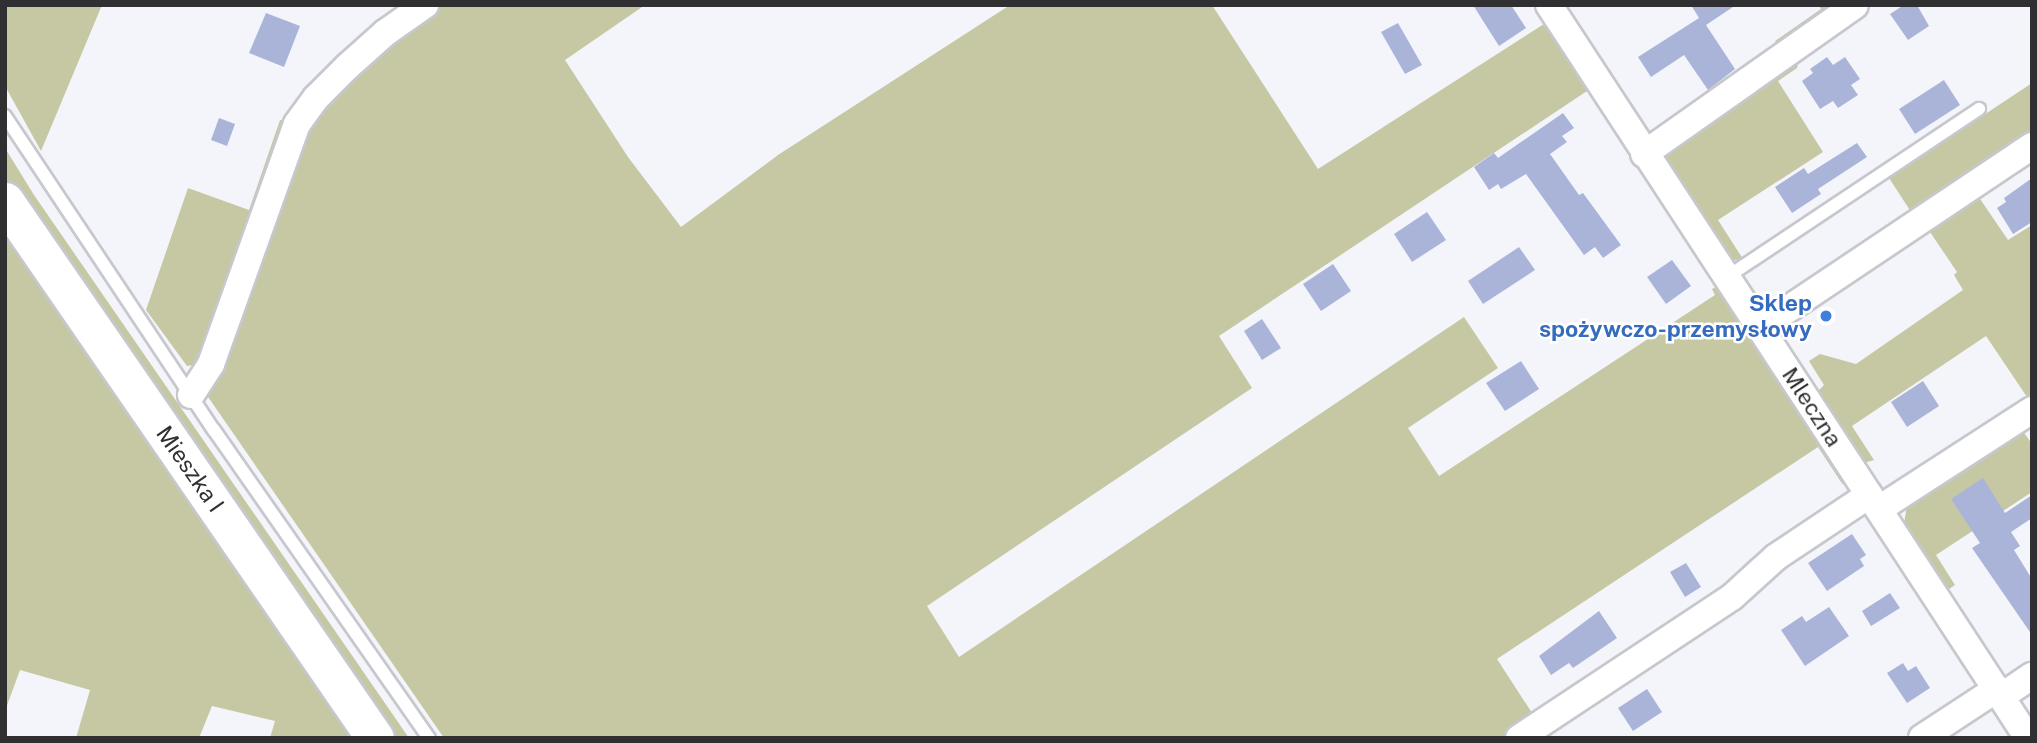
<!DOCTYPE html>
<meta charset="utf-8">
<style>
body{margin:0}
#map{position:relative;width:2037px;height:743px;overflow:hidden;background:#f4f5fb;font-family:"Public Sans",sans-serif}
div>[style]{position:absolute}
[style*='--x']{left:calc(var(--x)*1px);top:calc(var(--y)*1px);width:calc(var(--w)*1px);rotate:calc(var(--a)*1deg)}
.green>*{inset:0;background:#c6c8a3}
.building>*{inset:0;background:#aab4d9}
.roads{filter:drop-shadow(2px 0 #c6c8cd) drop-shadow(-2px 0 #c6c8cd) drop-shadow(0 2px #c6c8cd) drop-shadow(0 -2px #c6c8cd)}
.lane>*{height:12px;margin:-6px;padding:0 6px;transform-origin:6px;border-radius:6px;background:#fff}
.street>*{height:26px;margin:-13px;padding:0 13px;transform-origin:13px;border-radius:13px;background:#fff}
.secondary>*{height:37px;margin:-18.5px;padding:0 18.5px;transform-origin:18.5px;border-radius:18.5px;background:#fff}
.dots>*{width:19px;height:19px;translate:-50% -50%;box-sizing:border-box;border:4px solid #fff;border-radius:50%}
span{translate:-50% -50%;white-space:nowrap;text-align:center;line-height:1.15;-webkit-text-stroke:5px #fff;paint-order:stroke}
.shop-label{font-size:23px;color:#366cbe;font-weight:700}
.right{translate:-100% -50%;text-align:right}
.street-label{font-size:23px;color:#303032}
.frame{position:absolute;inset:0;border:7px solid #303032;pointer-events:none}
</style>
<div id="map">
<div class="green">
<i style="clip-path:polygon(5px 5px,102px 5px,41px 151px,5px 86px)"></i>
<i style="clip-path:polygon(393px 5px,645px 5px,565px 60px,628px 157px,681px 227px,778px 155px,1010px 5px,1212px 5px,1318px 169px,1544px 24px,1587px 91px,1219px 336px,1252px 388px,927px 606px,959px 657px,1464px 317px,1498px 368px,1408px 428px,1439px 476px,1715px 295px,1712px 289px,1718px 286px,1841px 471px,1843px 485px,1818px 447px,1497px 659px,1534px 716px,1501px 738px,444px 738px,206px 394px,309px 122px,407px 27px)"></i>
<i style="clip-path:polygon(1819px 5px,1873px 5px,1801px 53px,1797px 68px,1778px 81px,1823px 152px,1718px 220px,1743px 259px,1730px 261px,1668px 163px,1655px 134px,1780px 48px,1775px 41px,1821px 9px)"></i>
<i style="clip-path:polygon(2032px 83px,2032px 138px,1915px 218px,1889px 178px)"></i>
<i style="clip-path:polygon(280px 120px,290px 122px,199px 364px,187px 366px,146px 310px,188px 188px,249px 210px)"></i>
<i style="clip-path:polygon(5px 148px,34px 195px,409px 738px,396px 738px,175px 417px,17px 198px,5px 180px)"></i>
<i style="clip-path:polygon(1976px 193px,2008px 240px,2032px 225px,2032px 398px,2029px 400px,1986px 336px,1852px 426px,1874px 460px,1864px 463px,1817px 392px,1824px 385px,1809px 361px,1820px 354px,1856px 364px,1963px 290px,1954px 275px,1957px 272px,1930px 232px,1932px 222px)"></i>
<i style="clip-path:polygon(5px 227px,114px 394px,355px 738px,270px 738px,275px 721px,212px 706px,199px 738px,76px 738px,90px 690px,20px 670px,5px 711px)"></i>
<i style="clip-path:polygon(2022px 430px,2032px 444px,2032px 492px,1936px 555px,1955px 585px,1946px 591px,1904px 523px,1907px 506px)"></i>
</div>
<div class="building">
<i style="clip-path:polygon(1473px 5px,1511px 5px,1526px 28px,1499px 46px)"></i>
<i style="clip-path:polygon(1691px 5px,1736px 5px,1706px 25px,1735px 69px,1708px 90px,1684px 55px,1651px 77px,1638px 57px,1699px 18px)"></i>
<i style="clip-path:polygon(1904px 5px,1917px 5px,1929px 26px,1908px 40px,1890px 14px)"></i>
<i style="clip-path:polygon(266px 13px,300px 26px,284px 67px,249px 53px)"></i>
<i style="clip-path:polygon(1398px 23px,1422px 65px,1405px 74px,1381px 32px)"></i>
<i style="clip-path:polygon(1827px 57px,1833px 65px,1845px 57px,1860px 79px,1851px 85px,1858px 95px,1838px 108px,1833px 101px,1820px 109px,1802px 81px,1813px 73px,1810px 69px)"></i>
<i style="clip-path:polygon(1944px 80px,1960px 105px,1915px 134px,1899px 109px)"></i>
<i style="clip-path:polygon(1563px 113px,1574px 128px,1562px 136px,1567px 142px,1550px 154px,1579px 195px,1583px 193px,1621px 245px,1603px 258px,1595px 247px,1584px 255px,1526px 174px,1501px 189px,1498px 184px,1489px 190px,1474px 167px,1494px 153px,1498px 158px)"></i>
<i style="clip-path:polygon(219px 118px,235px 124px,227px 146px,211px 140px)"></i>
<i style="clip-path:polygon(1857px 143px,1867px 157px,1818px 189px,1821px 194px,1792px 213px,1775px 187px,1804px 168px,1808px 174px)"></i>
<i style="clip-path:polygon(2032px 178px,2032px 222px,2013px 234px,1997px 208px,2006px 202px,2004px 198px)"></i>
<i style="clip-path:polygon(1427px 212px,1446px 240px,1412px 262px,1394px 234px)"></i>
<i style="clip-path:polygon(1519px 247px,1535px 270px,1483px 304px,1468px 281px)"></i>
<i style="clip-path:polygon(1672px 260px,1691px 286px,1666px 304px,1647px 277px)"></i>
<i style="clip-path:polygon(1333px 264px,1351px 291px,1321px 311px,1303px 284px)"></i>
<i style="clip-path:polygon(1262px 319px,1281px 348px,1262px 360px,1244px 331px)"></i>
<i style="clip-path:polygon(1521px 361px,1539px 389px,1505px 411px,1486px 383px)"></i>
<i style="clip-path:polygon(1923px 381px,1939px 406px,1907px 427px,1891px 402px)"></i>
<i style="clip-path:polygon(1983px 478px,2005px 513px,2032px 495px,2032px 518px,2011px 532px,2020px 546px,2014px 550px,2032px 579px,2032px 635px,1972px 548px,1980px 543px,1951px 499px)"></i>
<i style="clip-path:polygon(1852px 534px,1866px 555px,1860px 559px,1864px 566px,1827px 591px,1808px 563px)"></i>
<i style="clip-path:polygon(1686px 563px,1701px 587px,1685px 597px,1670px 572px)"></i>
<i style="clip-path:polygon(1890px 593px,1900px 608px,1871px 626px,1862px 611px)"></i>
<i style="clip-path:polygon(1829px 607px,1849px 636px,1805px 666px,1781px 630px,1802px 616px,1806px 622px)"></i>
<i style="clip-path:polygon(1599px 611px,1617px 638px,1573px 668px,1569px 663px,1551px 675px,1539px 656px)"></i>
<i style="clip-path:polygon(1903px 663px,1908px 671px,1916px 666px,1930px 688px,1907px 703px,1887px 673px)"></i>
<i style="clip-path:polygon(1647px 689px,1662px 712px,1633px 731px,1618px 708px)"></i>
</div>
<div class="roads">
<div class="lane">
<i style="--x:5;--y:116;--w:377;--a:56.4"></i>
<i style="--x:214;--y:430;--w:376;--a:55.1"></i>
<i style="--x:1727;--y:277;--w:303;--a:-33.7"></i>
</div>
<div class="street">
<i style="--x:1549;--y:5;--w:876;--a:56.84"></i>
<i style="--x:1644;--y:154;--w:258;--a:-35.2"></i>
<i style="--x:1760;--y:328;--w:327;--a:-33.8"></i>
<i style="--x:191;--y:395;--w:37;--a:-57"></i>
<i style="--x:211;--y:364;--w:255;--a:-70.3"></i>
<i style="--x:297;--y:124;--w:32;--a:-54"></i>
<i style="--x:316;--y:98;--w:44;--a:-45"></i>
<i style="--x:347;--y:67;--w:51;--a:-41.8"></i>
<i style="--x:385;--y:33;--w:49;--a:-35"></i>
<i style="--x:1879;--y:509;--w:182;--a:-32.9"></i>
<i style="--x:2002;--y:696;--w:36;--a:-34"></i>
<i style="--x:1519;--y:738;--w:255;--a:-33.5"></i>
<i style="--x:1732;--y:597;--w:59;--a:-42.3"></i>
<i style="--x:1776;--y:557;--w:112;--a:-33.7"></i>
<i style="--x:1922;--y:738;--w:90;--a:-33.2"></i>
</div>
<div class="secondary">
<i style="--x:5;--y:201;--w:652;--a:55.43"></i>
</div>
</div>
<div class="dots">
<i style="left:1826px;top:316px;background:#3f7fe0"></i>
</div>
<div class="shop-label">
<span class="right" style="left:1812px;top:316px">Sklep<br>spożywczo-przemysłowy</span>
</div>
<div class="street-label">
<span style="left:1812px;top:407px;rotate:57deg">Mleczna</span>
<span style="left:190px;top:469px;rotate:55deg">Mieszka I</span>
</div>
<div class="frame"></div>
</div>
